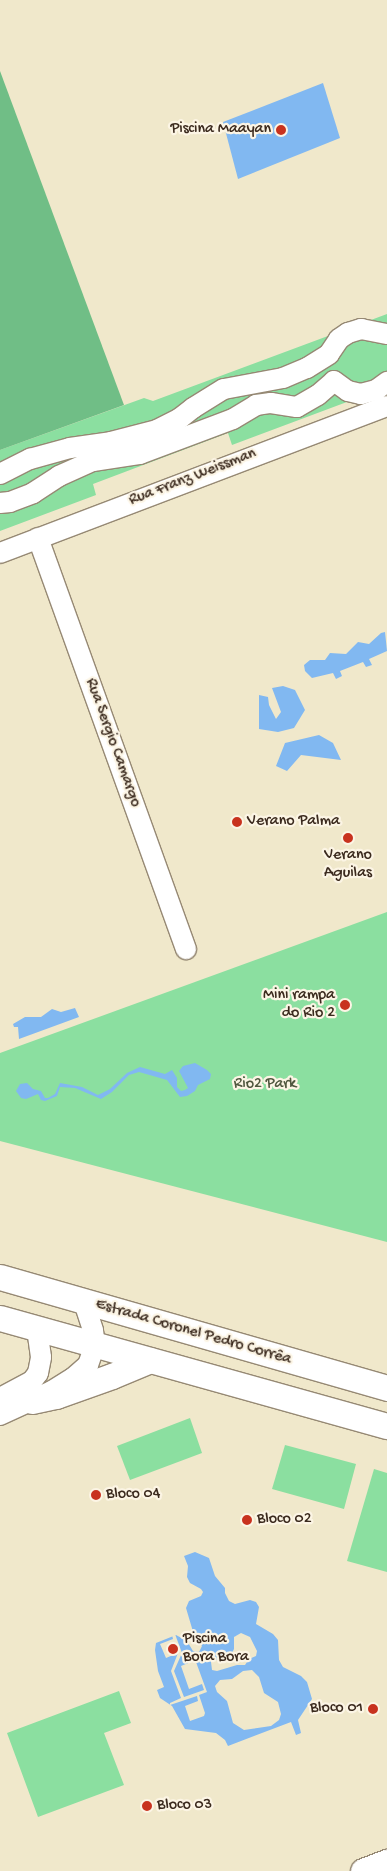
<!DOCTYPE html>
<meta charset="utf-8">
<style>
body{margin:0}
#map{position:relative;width:387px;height:1871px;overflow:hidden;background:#f0e8cb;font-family:"Gochi Hand",sans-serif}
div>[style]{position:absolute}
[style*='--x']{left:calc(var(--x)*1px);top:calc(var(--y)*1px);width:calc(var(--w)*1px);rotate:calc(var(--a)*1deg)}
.green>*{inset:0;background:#8bdfa0}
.forest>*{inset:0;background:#70be86}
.water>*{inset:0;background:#81b8f1}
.pier>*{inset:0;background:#f0e8cb}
.roads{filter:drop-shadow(1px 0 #968974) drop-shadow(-1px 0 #968974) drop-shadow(0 1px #968974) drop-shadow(0 -1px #968974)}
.minor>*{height:20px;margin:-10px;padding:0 10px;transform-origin:10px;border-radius:10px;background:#fff}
.major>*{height:25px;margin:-12.5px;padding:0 12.5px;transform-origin:12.5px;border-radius:12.5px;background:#fff}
.dots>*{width:14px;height:14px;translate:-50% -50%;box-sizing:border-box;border:2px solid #fcf5e5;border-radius:50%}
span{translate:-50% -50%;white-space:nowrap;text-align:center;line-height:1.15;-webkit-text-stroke:4.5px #fcf5e5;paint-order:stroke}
.poi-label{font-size:16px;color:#3b2a1e}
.right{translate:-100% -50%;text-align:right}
.left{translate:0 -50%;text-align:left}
.street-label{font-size:16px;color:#3b2a1e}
.park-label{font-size:16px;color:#4f573e}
</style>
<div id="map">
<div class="green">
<i style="clip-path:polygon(387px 314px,387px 387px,232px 445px,228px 433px,93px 484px,96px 495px,0 531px,0 450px,144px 398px,153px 401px)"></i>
<i style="clip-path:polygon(387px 912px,387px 1242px,0 1141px,0 1053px)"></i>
<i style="clip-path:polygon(190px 1418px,202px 1453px,130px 1480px,117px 1446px)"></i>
<i style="clip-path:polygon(285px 1445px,356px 1464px,344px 1509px,272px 1489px)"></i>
<i style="clip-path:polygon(374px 1469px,387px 1473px,387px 1572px,347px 1561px)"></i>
<i style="clip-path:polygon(119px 1691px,131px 1723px,104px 1733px,124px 1785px,38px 1817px,7px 1733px)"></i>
</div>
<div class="forest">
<i style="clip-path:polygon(0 71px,124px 405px,0 450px)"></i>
</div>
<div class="water">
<i style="clip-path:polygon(323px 83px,340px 138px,238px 179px,223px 122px)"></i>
<i style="clip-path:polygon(385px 632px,387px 651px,369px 659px,372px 665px,366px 667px,363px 662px,340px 671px,342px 676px,336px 679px,333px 673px,312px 678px,305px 671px,304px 665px,310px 660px,325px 660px,330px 653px,346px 654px,358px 642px,369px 644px,381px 633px)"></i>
<i style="clip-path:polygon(283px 686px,295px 690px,305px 710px,294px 728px,278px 732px,259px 729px,259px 695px,268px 697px,269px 705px,276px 719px,281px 712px,272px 688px)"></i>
<i style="clip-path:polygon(319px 735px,333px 743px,341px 760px,301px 755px,287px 771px,276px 766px,285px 743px)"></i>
<i style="clip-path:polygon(75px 1008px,79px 1017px,19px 1039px,18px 1027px,14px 1027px,13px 1024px,25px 1017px,41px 1017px,52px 1009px,61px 1012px)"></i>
<i style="clip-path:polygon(195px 1063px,207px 1070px,211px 1074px,210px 1079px,198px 1085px,195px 1091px,187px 1096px,180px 1097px,167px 1080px,139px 1072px,129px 1075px,112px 1092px,101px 1099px,75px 1088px,60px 1087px,57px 1096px,45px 1101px,41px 1100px,38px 1094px,26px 1099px,21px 1098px,16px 1091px,20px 1084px,27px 1083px,33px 1089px,41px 1091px,45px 1098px,48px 1098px,55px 1094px,60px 1083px,82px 1087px,98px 1095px,110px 1089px,127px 1073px,140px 1067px,165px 1074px,172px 1070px,177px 1078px,177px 1087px,181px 1091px,185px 1090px,188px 1088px,179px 1071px,183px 1066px)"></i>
<i style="clip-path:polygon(evenodd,195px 1552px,209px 1558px,215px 1576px,225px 1588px,225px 1593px,229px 1601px,235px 1604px,250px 1600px,256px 1602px,259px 1607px,256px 1624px,273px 1634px,278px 1640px,279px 1660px,283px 1667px,301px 1676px,307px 1682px,312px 1699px,298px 1720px,301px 1733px,296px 1735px,291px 1722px,228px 1746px,225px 1740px,216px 1733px,185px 1729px,172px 1706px,160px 1698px,157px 1690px,164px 1687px,158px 1671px,155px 1650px,156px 1643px,176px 1635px,187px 1641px,193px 1651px,199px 1652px,202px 1646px,194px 1635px,186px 1608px,189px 1601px,201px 1596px,203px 1592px,201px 1589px,190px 1583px,187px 1577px,188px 1566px,184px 1556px,195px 1552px,241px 1633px,250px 1637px,257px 1651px,256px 1656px,249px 1659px,245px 1665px,237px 1665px,217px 1671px,212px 1670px,211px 1662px,231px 1655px,234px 1649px,234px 1637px,241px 1633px,195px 1552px,252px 1670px,259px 1677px,264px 1693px,278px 1702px,281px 1714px,279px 1720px,271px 1726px,244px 1730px,233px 1723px,227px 1701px,217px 1692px,215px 1686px,220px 1680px,232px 1679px,243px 1671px,252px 1670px)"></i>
</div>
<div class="pier">
<i style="clip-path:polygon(175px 1634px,182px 1653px,174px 1671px,184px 1697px,204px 1690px,202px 1684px,189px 1689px,181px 1666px,193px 1661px,196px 1662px,207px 1692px,199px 1695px,205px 1713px,204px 1716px,190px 1721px,185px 1706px,198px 1701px,197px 1696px,170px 1705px,170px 1703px,181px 1698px,171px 1671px,178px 1653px,166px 1658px,160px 1644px,173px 1639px,172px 1635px)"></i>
</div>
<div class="roads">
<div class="minor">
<i style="--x:0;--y:474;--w:34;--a:-27"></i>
<i style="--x:30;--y:459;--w:41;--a:-15.4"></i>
<i style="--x:70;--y:448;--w:41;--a:-8.3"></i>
<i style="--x:111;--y:442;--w:48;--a:-14.6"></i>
<i style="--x:157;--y:430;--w:25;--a:-27"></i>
<i style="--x:179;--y:419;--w:18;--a:-38"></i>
<i style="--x:193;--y:408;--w:36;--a:-32"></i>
<i style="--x:224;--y:389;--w:60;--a:-10.6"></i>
<i style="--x:283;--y:378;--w:26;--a:-23"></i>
<i style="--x:307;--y:368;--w:26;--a:-32"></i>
<i style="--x:329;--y:354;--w:18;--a:-56"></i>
<i style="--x:339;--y:339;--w:11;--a:-34"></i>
<i style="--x:348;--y:333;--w:14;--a:-17"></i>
<i style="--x:361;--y:329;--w:26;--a:11"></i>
<i style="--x:0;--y:503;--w:10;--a:-6"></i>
<i style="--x:10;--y:502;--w:25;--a:-21"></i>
<i style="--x:33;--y:493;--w:31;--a:-33"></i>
<i style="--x:59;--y:476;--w:37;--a:-24"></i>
<i style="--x:93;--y:461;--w:48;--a:-8.5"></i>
<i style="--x:140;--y:454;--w:99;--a:-20.6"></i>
<i style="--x:233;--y:419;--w:27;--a:-31"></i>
<i style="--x:256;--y:405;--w:15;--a:-8"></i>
<i style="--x:271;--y:403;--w:26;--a:9"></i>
<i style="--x:297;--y:407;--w:24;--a:-30"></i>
<i style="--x:318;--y:395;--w:21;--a:-41"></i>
<i style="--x:334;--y:381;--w:17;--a:36"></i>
<i style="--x:348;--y:391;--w:13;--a:13"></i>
<i style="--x:361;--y:394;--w:16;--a:-15"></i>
<i style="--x:376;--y:390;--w:14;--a:-36"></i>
<i style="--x:38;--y:538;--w:437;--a:70.2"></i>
<i style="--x:0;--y:553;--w:414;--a:-20.8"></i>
<i style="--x:0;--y:1398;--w:36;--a:-28"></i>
<i style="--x:32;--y:1381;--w:10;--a:-53"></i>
<i style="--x:38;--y:1373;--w:16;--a:-79"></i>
<i style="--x:41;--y:1357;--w:28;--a:-98"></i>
<i style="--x:0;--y:1415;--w:57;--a:-24.8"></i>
<i style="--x:52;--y:1391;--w:25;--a:-32"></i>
<i style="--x:73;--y:1378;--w:20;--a:-41"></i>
<i style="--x:88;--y:1365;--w:21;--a:-71"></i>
<i style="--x:95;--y:1345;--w:15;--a:-98"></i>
<i style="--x:93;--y:1330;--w:28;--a:-108"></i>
</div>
<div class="major">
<i style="--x:0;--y:1277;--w:403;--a:16"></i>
<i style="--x:0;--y:1318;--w:402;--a:15.6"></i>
<i style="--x:32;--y:1401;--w:25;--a:-12"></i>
<i style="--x:56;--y:1396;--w:59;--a:-19.7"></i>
<i style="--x:112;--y:1376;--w:41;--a:-22.8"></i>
<i style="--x:363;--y:1871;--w:26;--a:-21"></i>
</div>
</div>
<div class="dots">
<i style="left:281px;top:130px;background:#c8321e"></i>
<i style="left:237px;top:822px;background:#c8321e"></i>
<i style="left:348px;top:838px;background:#c8321e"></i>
<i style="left:345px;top:1005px;background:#c8321e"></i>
<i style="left:96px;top:1495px;background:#c8321e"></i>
<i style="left:247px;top:1520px;background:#c8321e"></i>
<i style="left:173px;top:1649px;background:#c8321e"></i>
<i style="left:373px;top:1709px;background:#c8321e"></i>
<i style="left:147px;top:1806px;background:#c8321e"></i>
</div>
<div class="poi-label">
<span class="right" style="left:271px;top:130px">Piscina Maayan</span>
<span class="left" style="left:247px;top:822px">Verano Palma</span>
<span style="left:348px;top:865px">Verano<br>Aguilas</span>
<span class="right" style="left:335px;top:1005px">Mini rampa<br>do Rio 2</span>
<span class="left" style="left:106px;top:1495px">Bloco 04</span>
<span class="left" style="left:257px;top:1520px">Bloco 02</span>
<span class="left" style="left:183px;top:1649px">Piscina<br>Bora Bora</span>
<span class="right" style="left:363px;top:1709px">Bloco 01</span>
<span class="left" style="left:157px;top:1806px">Bloco 03</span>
</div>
<div class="street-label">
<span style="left:193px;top:478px;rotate:-21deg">Rua Franz Weissman</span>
<span style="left:112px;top:743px;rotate:70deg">Rua Sergio Camargo</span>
<span style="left:193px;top:1333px;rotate:16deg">Estrada Coronel Pedro Corrêa</span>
</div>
<div class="park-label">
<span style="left:265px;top:1085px">Rio2 Park</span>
</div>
</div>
